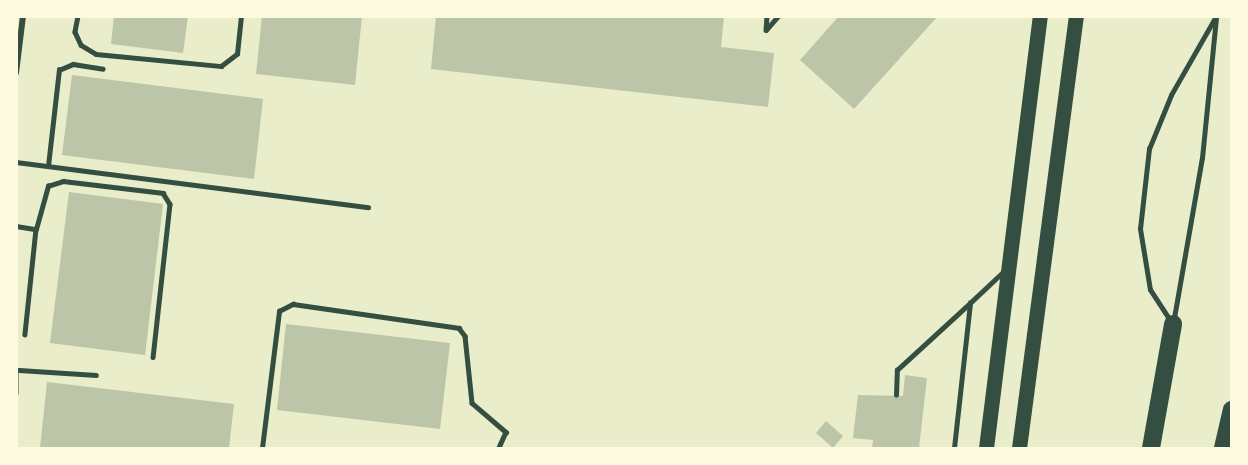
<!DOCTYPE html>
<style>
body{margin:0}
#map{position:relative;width:1248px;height:465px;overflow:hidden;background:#e9edc9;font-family:"Noto Serif",serif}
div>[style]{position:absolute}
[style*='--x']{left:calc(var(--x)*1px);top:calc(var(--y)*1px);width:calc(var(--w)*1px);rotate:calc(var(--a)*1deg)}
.building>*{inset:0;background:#bcc5a7}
.service>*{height:4.5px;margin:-2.25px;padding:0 2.25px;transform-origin:2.25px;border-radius:2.25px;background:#344e41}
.minor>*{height:6px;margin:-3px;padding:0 3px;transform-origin:3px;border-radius:3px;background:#344e41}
.primary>*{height:15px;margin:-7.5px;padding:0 7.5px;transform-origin:7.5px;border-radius:7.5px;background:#344e41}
.motorway>*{height:18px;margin:-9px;padding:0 9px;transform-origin:9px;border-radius:9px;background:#344e41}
span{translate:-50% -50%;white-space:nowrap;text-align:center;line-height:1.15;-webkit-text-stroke:5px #fefae0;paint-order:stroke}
.frame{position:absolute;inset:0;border:18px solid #fefae0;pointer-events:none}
</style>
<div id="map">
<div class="building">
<i style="clip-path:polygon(114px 16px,188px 16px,183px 53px,111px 44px)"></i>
<i style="clip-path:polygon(262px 16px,362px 16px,355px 85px,256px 74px)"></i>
<i style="clip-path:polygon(436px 16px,724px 16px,721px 47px,774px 53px,768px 107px,431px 69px)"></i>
<i style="clip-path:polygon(839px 16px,938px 16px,854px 109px,800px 60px)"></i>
<i style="clip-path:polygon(72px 75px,263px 99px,254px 179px,62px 155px)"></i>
<i style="clip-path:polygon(69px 192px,163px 204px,145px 355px,50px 343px)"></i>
<i style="clip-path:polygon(286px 324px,450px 343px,440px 429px,277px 410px)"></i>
<i style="clip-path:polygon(905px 375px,927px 378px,919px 448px,872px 448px,873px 440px,853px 438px,858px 395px,903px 396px)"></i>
<i style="clip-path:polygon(47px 382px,234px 404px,229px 448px,40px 448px)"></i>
<i style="clip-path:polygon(826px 421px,843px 436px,833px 448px,816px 433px)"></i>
</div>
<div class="service">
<i style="--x:78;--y:16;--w:16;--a:101"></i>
<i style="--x:75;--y:32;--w:14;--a:65"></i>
<i style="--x:81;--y:45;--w:17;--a:31"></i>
<i style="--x:96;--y:54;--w:126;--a:5.5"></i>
<i style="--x:221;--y:66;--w:20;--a:-37"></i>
<i style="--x:237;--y:54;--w:38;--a:-84"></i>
<i style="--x:767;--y:16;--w:14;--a:94"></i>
<i style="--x:766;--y:30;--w:18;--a:-49"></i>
<i style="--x:16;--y:162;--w:355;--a:7.3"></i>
<i style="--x:48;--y:166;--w:97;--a:-83.5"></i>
<i style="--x:59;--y:70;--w:15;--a:-23"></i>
<i style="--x:73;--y:64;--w:30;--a:9"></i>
<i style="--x:16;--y:226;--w:20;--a:9"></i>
<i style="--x:36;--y:229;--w:106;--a:96"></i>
<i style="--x:36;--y:229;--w:45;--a:-74.4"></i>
<i style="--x:48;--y:186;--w:16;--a:-18"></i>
<i style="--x:63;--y:181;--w:101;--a:6.8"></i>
<i style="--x:163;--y:193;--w:13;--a:58"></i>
<i style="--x:170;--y:204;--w:154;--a:96.3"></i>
<i style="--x:1174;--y:318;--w:162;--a:-80.1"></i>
<i style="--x:1202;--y:158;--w:141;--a:-84.3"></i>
<i style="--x:1171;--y:322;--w:38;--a:-123"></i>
<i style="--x:1150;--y:290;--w:62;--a:-99.3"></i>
<i style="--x:1140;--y:229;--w:81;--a:-83.6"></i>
<i style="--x:1149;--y:149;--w:58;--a:-67.8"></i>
<i style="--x:1171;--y:95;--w:91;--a:-60.3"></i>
<i style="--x:16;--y:370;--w:23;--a:90"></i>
<i style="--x:19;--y:370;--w:77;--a:3.7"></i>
<i style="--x:896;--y:395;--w:25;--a:-88"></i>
<i style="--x:897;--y:370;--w:99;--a:-42.5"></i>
<i style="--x:262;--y:448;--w:138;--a:-82.9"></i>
<i style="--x:279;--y:311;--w:16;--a:-27"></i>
<i style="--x:293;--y:304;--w:168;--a:8.2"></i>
<i style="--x:459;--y:328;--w:10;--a:53"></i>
<i style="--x:465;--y:336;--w:67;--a:84"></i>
<i style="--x:472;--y:403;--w:45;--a:40.5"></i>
<i style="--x:506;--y:432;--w:17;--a:114"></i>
<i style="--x:954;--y:448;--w:146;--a:-83.7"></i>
<i style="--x:970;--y:303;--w:45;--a:-43.2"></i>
</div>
<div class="minor">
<i style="--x:16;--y:73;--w:57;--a:-83"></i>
</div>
<div class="primary">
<i style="--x:986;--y:448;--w:435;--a:-82.9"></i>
<i style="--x:1019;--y:448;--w:436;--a:-82.5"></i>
</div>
<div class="motorway">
<i style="--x:1151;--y:448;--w:126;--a:-79.9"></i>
<i style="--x:1223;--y:448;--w:39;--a:-77"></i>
</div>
<div class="frame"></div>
</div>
